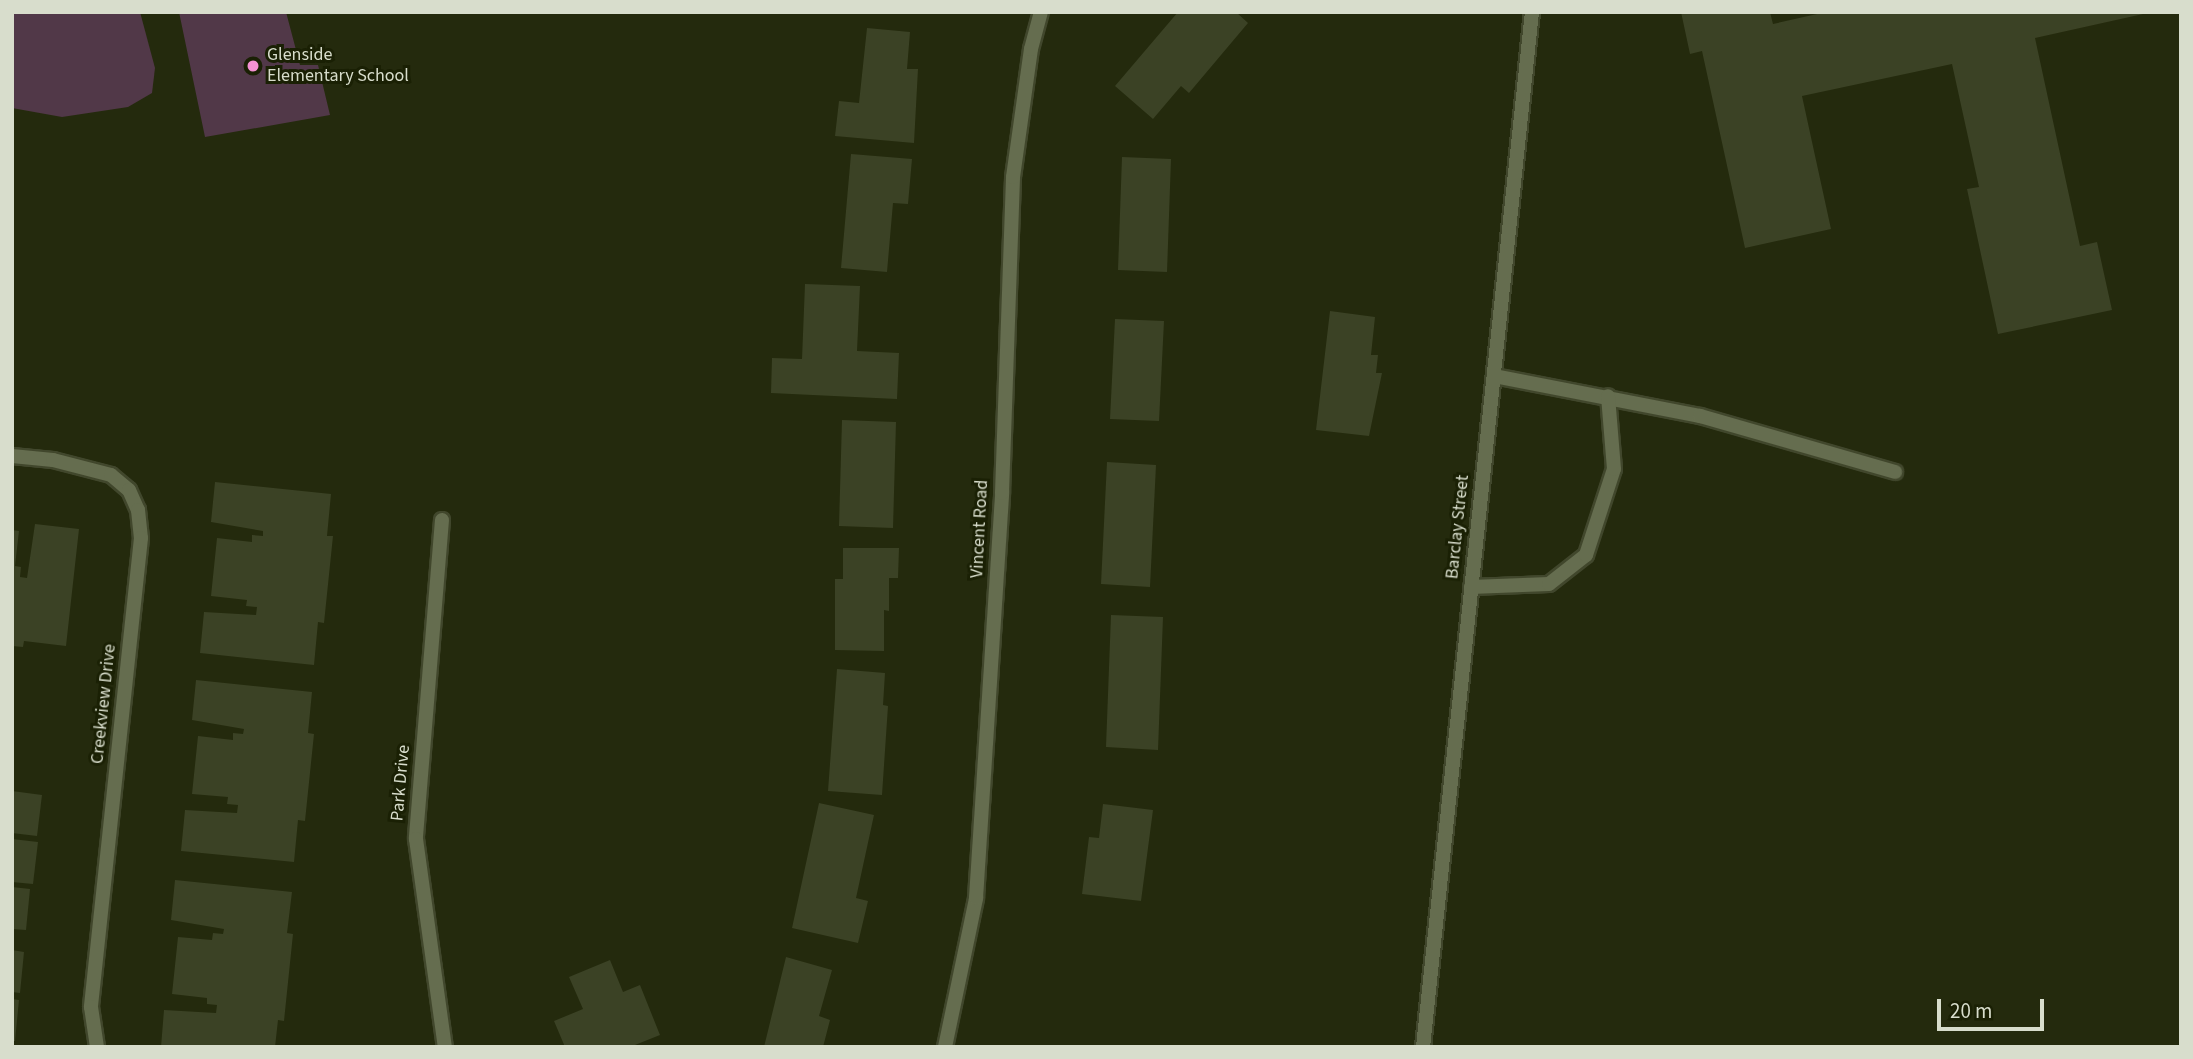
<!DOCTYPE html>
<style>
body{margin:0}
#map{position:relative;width:2193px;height:1059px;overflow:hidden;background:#242a0d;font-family:"Source Sans 3",sans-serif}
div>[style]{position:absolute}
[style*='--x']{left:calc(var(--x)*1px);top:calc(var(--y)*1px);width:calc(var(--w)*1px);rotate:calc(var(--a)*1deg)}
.green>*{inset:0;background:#513848}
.building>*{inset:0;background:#3b4225}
.roads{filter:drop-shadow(2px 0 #41472c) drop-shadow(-2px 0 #41472c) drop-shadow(0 2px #41472c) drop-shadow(0 -2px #41472c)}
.service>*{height:14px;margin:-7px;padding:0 7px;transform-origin:7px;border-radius:7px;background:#656d4f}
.minor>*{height:14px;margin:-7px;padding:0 7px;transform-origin:7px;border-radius:7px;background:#656d4f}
.dots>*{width:19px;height:19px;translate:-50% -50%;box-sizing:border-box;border:4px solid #1a2004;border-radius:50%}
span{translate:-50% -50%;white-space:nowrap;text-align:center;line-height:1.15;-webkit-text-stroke:6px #1a2004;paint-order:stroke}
.poi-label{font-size:18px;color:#d8ddcc}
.left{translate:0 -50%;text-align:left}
.street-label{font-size:18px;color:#d8ddcc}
.frame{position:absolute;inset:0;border:14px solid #d8ddcc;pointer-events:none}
.scale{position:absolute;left:1937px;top:999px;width:107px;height:32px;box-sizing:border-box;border:4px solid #d8ddcc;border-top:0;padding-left:9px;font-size:21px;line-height:24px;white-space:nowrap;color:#d8ddcc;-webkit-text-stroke:5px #1a2004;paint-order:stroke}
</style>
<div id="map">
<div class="green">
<i style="clip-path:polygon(12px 12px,140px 12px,155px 68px,152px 93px,128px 107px,62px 117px,12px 108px)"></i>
<i style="clip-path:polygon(179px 12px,286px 12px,300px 65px,318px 65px,330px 115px,205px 137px)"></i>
</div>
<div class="building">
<i style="clip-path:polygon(1178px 12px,1236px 12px,1248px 23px,1189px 93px,1181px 86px,1153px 119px,1115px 86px)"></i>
<i style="clip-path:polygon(1681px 12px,1770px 12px,1773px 24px,1826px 12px,2152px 12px,2035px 38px,2080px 246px,2097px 242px,2112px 310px,1998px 334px,1967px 189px,1979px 187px,1952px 64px,1802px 96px,1831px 229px,1745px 248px,1702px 51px,1690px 54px)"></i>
<i style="clip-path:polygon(867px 28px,910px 32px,907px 69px,918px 69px,914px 143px,835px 136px,839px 101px,859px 103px)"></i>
<i style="clip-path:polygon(851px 154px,912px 159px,908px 204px,893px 203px,887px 272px,841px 268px)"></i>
<i style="clip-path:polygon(1122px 157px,1171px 159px,1167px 272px,1118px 270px)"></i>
<i style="clip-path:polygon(805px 284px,860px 286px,857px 351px,899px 353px,897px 399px,771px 393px,772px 358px,802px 359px)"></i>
<i style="clip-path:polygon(1330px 311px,1375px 317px,1371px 355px,1378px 355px,1376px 373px,1382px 373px,1369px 436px,1316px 430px)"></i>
<i style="clip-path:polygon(1115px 319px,1164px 321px,1159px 421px,1110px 419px)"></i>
<i style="clip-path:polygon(842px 420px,896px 422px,893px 528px,839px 526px)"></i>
<i style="clip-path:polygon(1107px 462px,1156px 465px,1150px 587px,1101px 584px)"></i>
<i style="clip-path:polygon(215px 482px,331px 494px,327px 536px,333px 536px,324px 623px,318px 622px,314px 665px,200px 653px,204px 612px,256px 615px,257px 607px,246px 606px,247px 600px,211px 596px,217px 538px,252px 542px,252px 535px,263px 536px,263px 531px,211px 522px)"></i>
<i style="clip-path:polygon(35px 524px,79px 529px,66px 646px,24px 641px,23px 647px,12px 646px,12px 530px,19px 531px,15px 566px,21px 567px,20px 577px,27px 578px)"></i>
<i style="clip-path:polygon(843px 548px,899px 548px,898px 578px,889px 578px,889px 611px,884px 610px,884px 651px,835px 650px,835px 579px,843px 579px)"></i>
<i style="clip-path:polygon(1111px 615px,1163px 617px,1158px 750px,1106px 747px)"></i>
<i style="clip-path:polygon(837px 669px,885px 673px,883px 705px,888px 706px,882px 795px,828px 791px)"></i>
<i style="clip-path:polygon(196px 680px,312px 692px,308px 733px,314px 734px,305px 821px,298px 820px,294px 862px,181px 851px,185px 810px,237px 813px,238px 805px,227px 804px,228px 797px,192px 794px,198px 736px,233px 740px,233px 733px,243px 734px,244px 729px,192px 720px)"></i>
<i style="clip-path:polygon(12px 791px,42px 795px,37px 836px,12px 833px)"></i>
<i style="clip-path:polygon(819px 803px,874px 815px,856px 898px,868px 901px,858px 943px,792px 928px)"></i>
<i style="clip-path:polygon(1103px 804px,1153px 810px,1141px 901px,1082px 894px,1089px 837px,1099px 838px)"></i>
<i style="clip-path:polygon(12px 839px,38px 842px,33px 884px,12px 882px)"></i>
<i style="clip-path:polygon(175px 880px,292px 892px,287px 933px,293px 934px,284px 1021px,278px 1020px,275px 1047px,161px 1047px,164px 1010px,216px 1013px,217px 1005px,207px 1004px,207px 998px,172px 994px,178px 937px,212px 940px,213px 933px,223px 934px,224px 929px,171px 920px)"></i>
<i style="clip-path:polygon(12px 887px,30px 889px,26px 930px,12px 929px)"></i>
<i style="clip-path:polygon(12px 950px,24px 952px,20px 993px,12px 992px)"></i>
<i style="clip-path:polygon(786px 957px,832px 970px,819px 1016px,830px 1020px,823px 1047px,764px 1047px)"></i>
<i style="clip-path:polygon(610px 960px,623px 992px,640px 985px,660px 1035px,630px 1047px,565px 1047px,554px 1021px,583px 1009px,569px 977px)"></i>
<i style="clip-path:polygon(12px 999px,19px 1000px,15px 1041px,12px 1041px)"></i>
</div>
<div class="roads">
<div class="service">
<i style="--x:1494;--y:376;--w:210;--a:11"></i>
<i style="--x:1700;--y:416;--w:203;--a:16"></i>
<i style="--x:1471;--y:587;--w:78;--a:-2.2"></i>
<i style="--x:1549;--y:584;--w:47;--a:-38.1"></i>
<i style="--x:1586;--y:555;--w:90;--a:-72"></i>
<i style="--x:1614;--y:469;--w:73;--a:-94.7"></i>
</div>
<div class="minor">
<i style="--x:12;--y:456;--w:41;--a:5.6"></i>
<i style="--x:53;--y:460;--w:60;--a:14.5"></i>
<i style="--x:111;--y:475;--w:23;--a:40"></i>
<i style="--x:129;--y:490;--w:22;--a:66"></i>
<i style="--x:138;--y:510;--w:28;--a:84"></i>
<i style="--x:141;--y:538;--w:472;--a:96.1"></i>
<i style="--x:91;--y:1007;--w:40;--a:81.5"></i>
<i style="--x:442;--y:520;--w:320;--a:94.7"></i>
<i style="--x:416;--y:839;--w:210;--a:82.1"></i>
<i style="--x:945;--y:1047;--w:152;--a:-78.2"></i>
<i style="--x:976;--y:898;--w:406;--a:-86.3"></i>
<i style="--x:1002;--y:493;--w:316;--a:-88"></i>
<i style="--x:1013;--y:177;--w:129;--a:-82"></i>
<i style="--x:1031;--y:49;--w:38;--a:-75"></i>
<i style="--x:1423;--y:1047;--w:1041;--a:-83.99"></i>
</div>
</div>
<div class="dots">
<i style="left:253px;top:66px;background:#f591d2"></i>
</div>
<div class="poi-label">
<span class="left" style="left:267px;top:66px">Glenside<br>Elementary School</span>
</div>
<div class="street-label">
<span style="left:1458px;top:527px;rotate:-84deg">Barclay Street</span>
<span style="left:980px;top:529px;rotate:-87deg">Vincent Road</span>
<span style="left:104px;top:704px;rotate:-84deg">Creekview Drive</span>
<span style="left:401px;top:783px;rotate:-85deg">Park Drive</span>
</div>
<div class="frame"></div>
<div class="scale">20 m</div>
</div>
